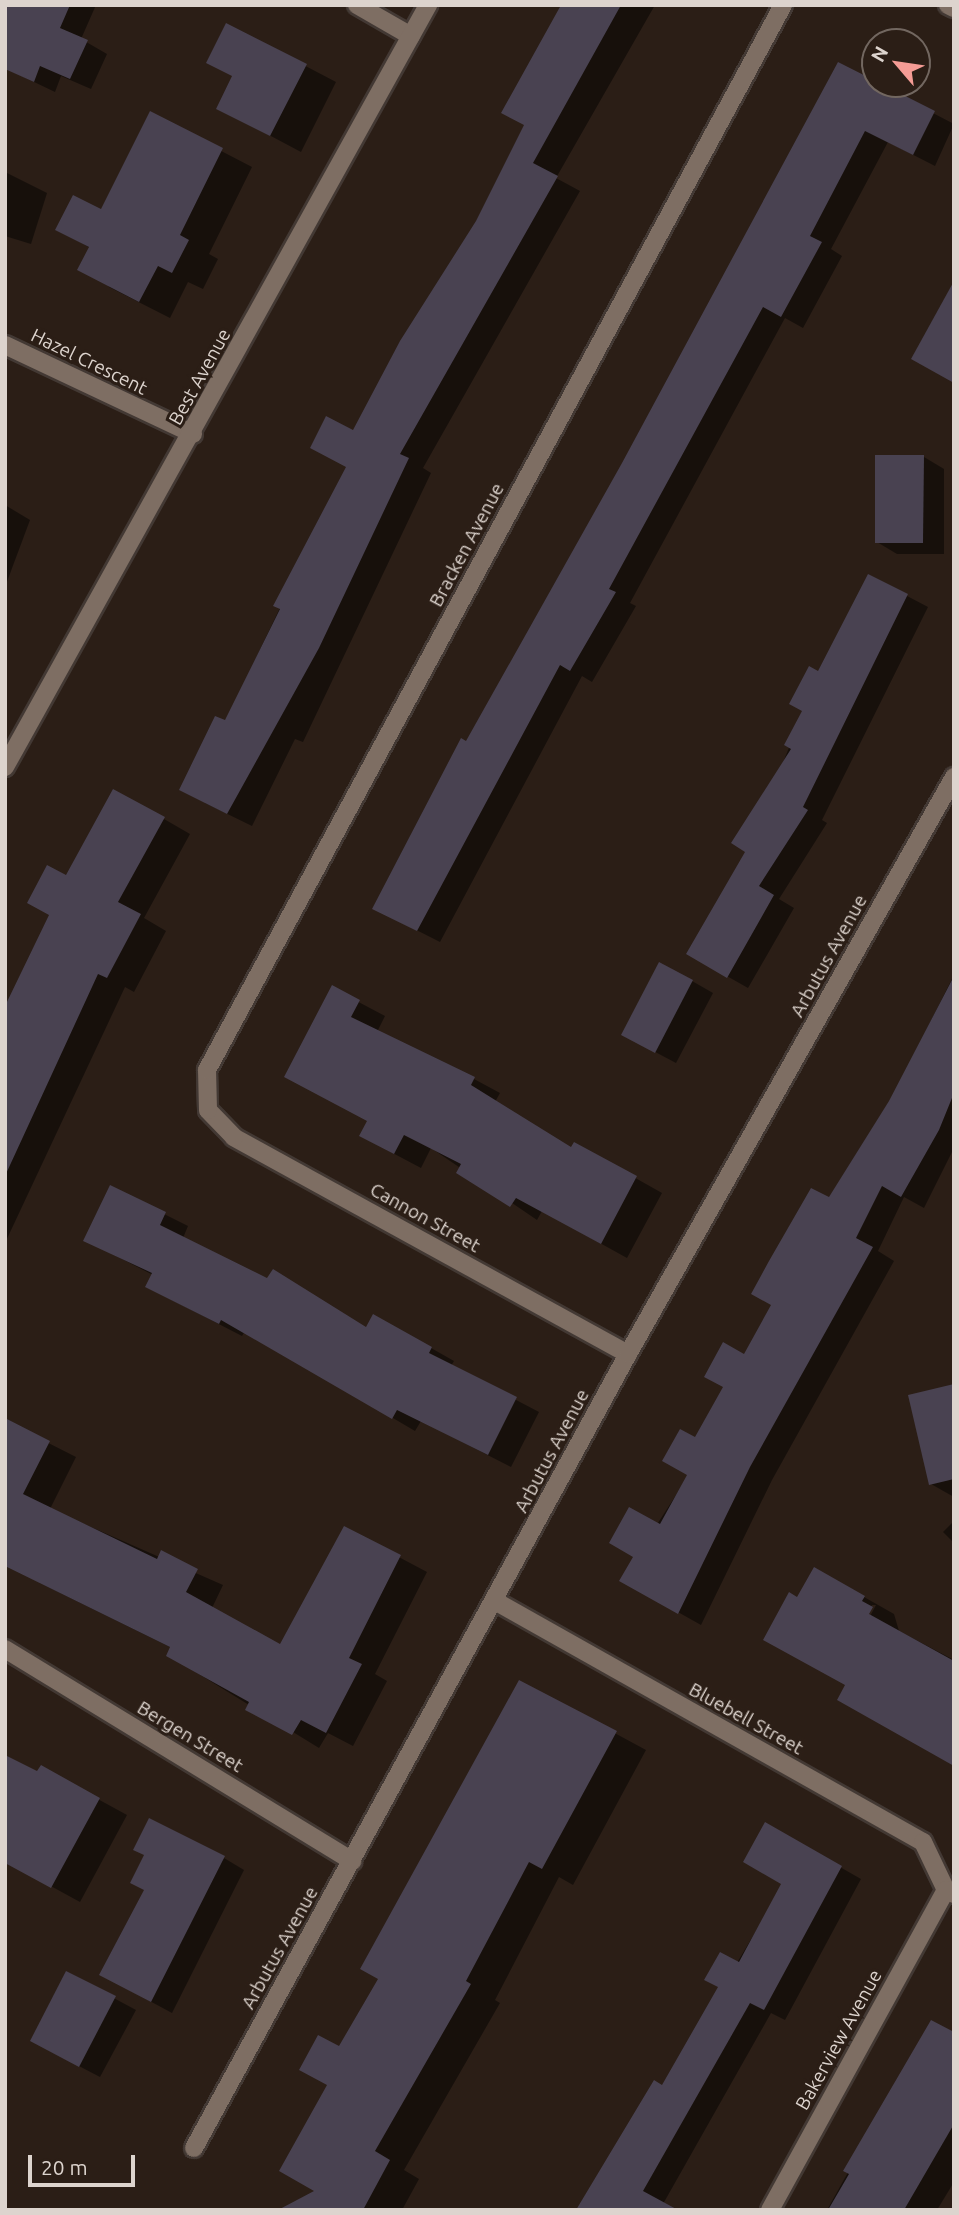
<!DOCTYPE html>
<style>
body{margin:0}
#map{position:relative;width:959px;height:2215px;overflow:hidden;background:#2b1e16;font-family:Ubuntu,sans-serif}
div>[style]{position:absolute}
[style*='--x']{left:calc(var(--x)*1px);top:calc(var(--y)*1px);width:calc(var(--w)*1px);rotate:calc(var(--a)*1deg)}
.shadow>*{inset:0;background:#0007}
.building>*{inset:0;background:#494251}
.roads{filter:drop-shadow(2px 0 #433934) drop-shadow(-2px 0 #433934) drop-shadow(0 2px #433934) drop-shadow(0 -2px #433934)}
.minor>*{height:18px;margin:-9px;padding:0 9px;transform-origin:9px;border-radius:9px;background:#7e6e63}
span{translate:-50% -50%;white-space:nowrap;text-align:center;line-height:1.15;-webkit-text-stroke:6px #2b1e16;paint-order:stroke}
.street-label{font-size:19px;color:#ddd4ce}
.frame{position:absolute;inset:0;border:7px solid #ddd4ce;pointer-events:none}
.north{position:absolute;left:861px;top:28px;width:70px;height:70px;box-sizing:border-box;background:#2b1e16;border:2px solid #726760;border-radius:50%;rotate:299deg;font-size:19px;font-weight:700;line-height:28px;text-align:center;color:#ddd4ce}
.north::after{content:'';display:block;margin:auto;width:24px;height:32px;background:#f59c95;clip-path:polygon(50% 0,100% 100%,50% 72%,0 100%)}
.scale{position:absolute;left:28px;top:2155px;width:107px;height:32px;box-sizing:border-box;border:4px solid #ddd4ce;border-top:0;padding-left:9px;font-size:21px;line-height:24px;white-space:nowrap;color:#ddd4ce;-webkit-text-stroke:5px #2b1e16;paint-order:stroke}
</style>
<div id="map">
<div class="shadow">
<i style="clip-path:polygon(5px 5px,96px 5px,81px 39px,107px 54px,91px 89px,61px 76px,55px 92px,5px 68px)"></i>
<i style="clip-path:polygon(556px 5px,655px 5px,556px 178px,580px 191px,423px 468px,431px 473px,303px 742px,295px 739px,252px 826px,205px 803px,225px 723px,347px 467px,354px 432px,478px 222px,526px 125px,561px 8px)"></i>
<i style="clip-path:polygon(227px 25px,336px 82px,301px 152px,218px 108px,234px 77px)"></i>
<i style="clip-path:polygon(877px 84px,954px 124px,935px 166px,888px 142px,831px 249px,842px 256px,803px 328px,785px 318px,630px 603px,636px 606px,592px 682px,582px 676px,440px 942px,375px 909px,467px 743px)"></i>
<i style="clip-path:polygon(150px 114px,252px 167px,209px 254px,218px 259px,203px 289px,188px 282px,170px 318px,109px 287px,90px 248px,58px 229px,101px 212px)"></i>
<i style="clip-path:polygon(5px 172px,47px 193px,31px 244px,5px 236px)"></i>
<i style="clip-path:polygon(924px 457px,944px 469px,944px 554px,897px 554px,877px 542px)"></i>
<i style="clip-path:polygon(5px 505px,30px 520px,5px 587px)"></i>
<i style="clip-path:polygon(869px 576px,928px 607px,822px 820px,827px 823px,779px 899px,794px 908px,748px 988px,688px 954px,747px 852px,819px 673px)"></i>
<i style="clip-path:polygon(164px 819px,190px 834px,144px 918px,166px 931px,134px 992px,125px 987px,5px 1243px,5px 1056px,67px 877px)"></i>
<i style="clip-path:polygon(954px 975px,954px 1148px,924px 1208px,904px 1197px,878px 1251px,894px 1261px,772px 1480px,701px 1625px,621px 1580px,689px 1475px,696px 1439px,890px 1102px)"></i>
<i style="clip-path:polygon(692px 981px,713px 993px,676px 1063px,644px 1046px)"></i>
<i style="clip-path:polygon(332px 988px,385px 1016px,377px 1032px,474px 1079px,500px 1093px,495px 1102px,572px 1149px,575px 1144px,662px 1193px,627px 1258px,542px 1211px,537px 1220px,431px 1148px,421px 1168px,387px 1150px,369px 1121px)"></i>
<i style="clip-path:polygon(110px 1187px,188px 1226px,183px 1238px,367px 1329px,431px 1348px,454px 1361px,451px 1366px,539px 1412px,511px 1467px,421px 1421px,415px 1431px,245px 1331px,242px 1336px,147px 1287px,153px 1275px,85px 1240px)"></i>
<i style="clip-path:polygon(954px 1386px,954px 1497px,931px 1484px)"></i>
<i style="clip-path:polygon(5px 1421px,76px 1457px,50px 1509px,223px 1585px,212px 1608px,280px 1646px,344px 1528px,427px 1572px,375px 1674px,387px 1681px,353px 1746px,328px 1733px,319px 1748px,168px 1655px,172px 1648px,40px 1583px)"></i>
<i style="clip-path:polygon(954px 1521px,954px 1543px,943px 1532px)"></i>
<i style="clip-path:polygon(evenodd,864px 1597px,894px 1614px,899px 1631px,954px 1660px,954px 1764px,847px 1685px,798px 1599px,864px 1597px,872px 1605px,876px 1605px,867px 1622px,864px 1621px,872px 1605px)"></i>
<i style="clip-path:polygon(520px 1682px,646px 1750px,573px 1885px,559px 1877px,495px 2000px,500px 2003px,404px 2170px,419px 2179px,402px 2210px,351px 2210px,329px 2086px,339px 2048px,380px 1979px)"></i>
<i style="clip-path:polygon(41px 1768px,127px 1815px,80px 1902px,5px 1861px)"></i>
<i style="clip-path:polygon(766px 1825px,861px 1879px,785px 2020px,771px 2013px,663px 2204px,578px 2210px,654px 2083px,663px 2087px,784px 1884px)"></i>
<i style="clip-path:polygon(224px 1858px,244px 1870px,172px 2013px,122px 1986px)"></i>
<i style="clip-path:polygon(67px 1973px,136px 2010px,100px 2077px,52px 2052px)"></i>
<i style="clip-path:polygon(932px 2022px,954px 2034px,954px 2182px,937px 2210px,827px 2210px)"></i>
</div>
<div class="building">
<i style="clip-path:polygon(5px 5px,70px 5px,60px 28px,88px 40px,70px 79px,40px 66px,34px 82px,5px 69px)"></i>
<i style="clip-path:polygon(561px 5px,621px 5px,533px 163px,558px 176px,400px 454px,409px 458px,319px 648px,227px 814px,179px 790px,215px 716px,225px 720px,280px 609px,273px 606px,346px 467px,310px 448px,326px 416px,353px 430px,400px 341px,476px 221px,524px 125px,501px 113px)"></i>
<i style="clip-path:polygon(226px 23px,307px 64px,270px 136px,216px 109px,232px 76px,206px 63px)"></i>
<i style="clip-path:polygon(838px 62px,935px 111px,913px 155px,865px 131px,810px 236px,822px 242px,781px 317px,763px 307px,609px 589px,616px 592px,570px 671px,560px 665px,417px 931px,372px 909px,461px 738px,466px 741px,622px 463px)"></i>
<i style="clip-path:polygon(150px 111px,223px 148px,180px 235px,189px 240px,172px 273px,158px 266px,139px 302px,77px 270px,89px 247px,55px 230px,73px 195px,101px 209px)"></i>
<i style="clip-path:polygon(954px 281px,954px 383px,911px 359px)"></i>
<i style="clip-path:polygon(875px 455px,924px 455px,923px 543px,875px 543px)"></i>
<i style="clip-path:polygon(868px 574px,908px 594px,803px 807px,808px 810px,759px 886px,774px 895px,727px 978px,686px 954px,745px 852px,731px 843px,791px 749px,784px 745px,802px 711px,789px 704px,809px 666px,818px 671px)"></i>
<i style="clip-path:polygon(113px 789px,165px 817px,118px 902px,141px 914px,107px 978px,98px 974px,5px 1176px,5px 1006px,49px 915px,27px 903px,47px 865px,66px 875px)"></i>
<i style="clip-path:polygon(659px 962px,693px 980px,655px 1053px,621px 1035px)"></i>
<i style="clip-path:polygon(954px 976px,954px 1093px,939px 1130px,901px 1197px,882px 1186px,856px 1238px,873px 1247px,750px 1467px,678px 1614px,619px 1581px,633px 1557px,609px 1543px,629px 1507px,660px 1524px,687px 1475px,662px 1461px,680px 1429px,695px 1437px,723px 1387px,704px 1377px,723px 1342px,744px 1354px,771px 1305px,751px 1294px,769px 1261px,811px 1188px,829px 1197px,889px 1101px)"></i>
<i style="clip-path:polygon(332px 985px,360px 1000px,351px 1017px,475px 1077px,471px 1085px,571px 1147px,574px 1142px,637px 1176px,601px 1244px,516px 1198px,510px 1207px,456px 1173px,461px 1164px,404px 1135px,394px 1154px,359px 1136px,367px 1121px,284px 1077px)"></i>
<i style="clip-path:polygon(110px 1185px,166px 1212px,160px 1225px,267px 1278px,273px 1269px,366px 1327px,373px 1314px,432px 1347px,429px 1353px,517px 1397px,488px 1455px,397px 1410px,392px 1419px,221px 1320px,219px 1324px,145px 1287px,152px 1273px,83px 1241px)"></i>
<i style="clip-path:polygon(954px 1384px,954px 1479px,929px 1485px,908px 1395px)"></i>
<i style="clip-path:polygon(5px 1418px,50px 1441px,23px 1494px,157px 1559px,161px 1550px,198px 1569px,186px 1592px,280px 1644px,344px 1526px,401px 1555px,349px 1658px,362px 1664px,326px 1733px,301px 1720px,292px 1735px,245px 1710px,249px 1702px,166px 1656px,170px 1647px,5px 1566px)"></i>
<i style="clip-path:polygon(814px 1567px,865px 1596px,862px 1601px,873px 1607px,869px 1614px,954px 1661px,954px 1766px,837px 1700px,845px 1685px,763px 1640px,789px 1592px,797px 1597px)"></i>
<i style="clip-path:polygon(519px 1680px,617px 1731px,542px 1869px,529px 1862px,466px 1981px,471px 1984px,375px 2151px,390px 2160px,363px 2210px,278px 2210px,314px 2191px,279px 2171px,327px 2085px,299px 2070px,318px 2035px,339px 2046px,378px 1979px,360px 1969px)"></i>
<i style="clip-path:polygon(5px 1755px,37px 1771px,41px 1765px,100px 1798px,51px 1888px,5px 1863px)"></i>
<i style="clip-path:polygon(149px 1818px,225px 1856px,151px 2002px,99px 1975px,144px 1890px,130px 1883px,144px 1855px,133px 1850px)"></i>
<i style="clip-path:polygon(765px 1822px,842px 1866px,764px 2010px,750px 2003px,643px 2191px,678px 2210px,576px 2210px,654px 2080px,662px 2085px,718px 1987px,704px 1980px,720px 1952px,739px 1962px,781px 1884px,743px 1862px)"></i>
<i style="clip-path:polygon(66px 1971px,116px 1996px,79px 2067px,30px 2041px)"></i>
<i style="clip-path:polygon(931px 2020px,954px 2032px,954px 2124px,904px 2210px,828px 2210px,849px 2174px,843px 2171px)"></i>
</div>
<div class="roads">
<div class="minor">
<i style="--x:357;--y:5;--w:62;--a:29.9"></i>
<i style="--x:948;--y:5;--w:7;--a:27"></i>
<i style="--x:5;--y:345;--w:208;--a:25.3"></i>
<i style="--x:5;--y:767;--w:872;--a:-60.96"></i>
<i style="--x:628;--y:1354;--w:450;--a:-151.2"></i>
<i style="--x:234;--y:1137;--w:37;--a:-134"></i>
<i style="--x:208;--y:1110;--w:40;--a:-91.4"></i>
<i style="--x:207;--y:1070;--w:1211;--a:-61.59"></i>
<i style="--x:495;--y:1601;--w:491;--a:29.4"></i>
<i style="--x:923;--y:1842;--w:53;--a:64.4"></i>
<i style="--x:946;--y:1890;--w:9;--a:27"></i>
<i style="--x:5;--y:1649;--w:407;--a:31.4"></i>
<i style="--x:194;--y:2148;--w:905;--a:-61.34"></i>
<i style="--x:628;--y:1354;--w:663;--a:-60.53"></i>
<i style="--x:770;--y:2210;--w:365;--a:-61.2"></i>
</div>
</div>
<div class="street-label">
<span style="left:89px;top:362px;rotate:26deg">Hazel Crescent</span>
<span style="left:200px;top:377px;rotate:-61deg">Best Avenue</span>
<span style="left:467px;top:545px;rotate:-62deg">Bracken Avenue</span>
<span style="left:829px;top:956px;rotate:-61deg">Arbutus Avenue</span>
<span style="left:425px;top:1218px;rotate:29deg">Cannon Street</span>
<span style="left:552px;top:1451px;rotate:-62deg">Arbutus Avenue</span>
<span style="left:746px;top:1719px;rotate:29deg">Bluebell Street</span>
<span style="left:190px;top:1737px;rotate:31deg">Bergen Street</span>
<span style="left:280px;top:1948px;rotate:-61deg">Arbutus Avenue</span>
<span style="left:839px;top:2040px;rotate:-61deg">Bakerview Avenue</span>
</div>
<div class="frame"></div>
<div class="north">N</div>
<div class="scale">20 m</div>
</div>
